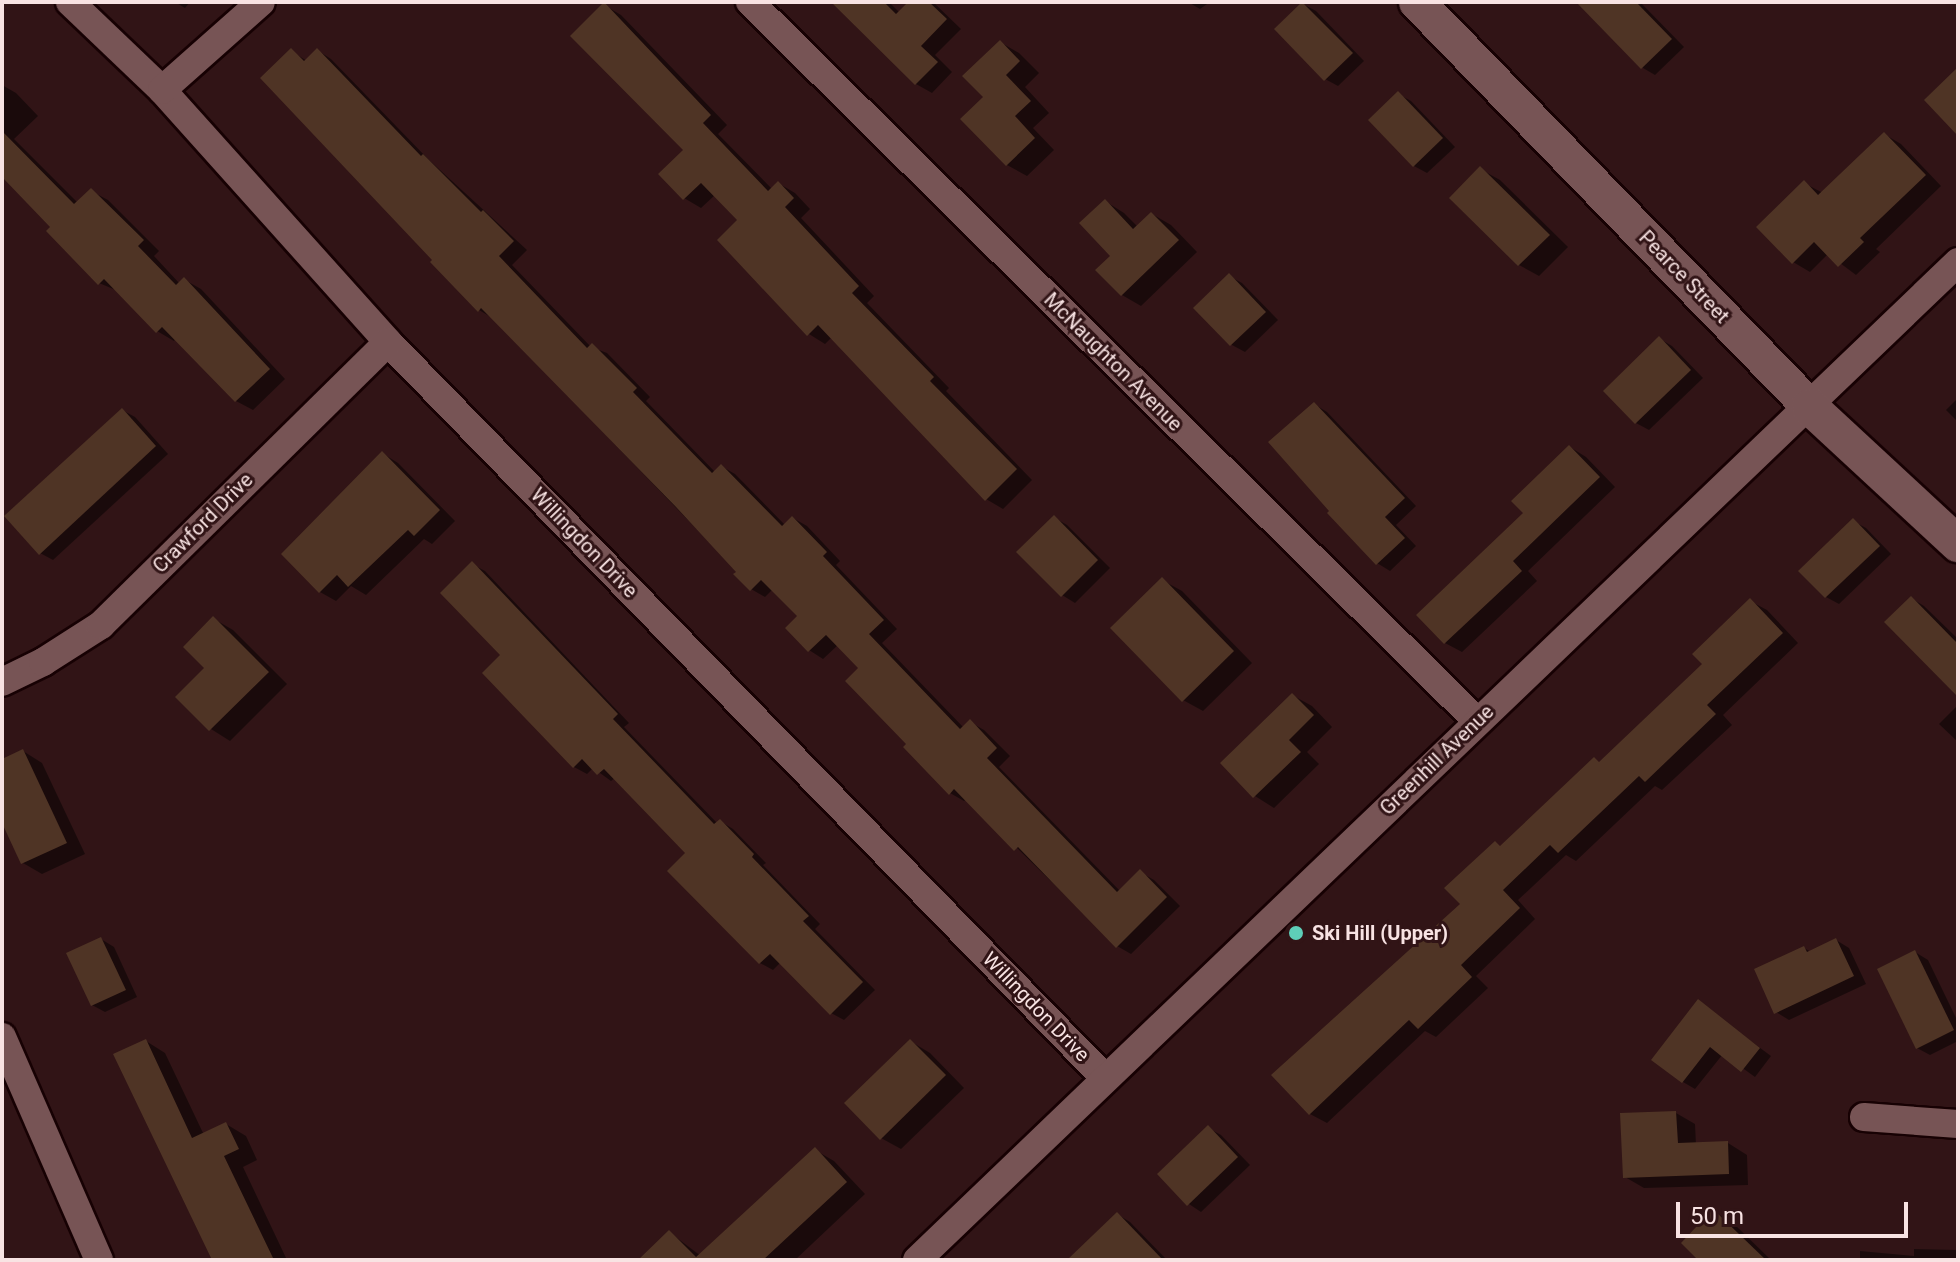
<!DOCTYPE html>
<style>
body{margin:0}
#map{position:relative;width:1960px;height:1262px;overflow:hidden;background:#311416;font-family:Roboto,sans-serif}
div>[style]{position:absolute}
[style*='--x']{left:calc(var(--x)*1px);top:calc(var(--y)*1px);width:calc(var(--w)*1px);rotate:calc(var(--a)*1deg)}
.shadow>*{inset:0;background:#0007}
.building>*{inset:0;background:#4f3425}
.roads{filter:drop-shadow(2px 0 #170103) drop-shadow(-2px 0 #170103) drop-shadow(0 2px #170103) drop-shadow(0 -2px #170103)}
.minor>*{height:28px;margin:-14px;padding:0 14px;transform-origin:14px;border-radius:14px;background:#775455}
.tertiary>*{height:36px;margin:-18px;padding:0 18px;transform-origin:18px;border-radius:18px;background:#775455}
.dots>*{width:22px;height:22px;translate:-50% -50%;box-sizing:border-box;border:4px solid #311416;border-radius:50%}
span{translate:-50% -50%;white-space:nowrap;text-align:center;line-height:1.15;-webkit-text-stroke:6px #311416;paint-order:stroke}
.street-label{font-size:20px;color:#f8e3e3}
.poi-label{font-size:20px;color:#f8e3e3;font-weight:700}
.left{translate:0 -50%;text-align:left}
.frame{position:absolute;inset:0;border:4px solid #f8e3e3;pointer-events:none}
.scale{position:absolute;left:1676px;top:1202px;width:232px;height:36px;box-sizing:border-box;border:4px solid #f8e3e3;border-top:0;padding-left:10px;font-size:24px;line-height:28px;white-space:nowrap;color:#f8e3e3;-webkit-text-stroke:6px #311416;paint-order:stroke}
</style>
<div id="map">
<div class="shadow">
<i style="clip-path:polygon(175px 2px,190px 2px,185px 8px)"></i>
<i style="clip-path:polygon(836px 2px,889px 2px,900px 13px,911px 2px,933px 2px,961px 29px,935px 55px,952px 72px,932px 93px,916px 84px)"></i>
<i style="clip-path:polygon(1188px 2px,1210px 2px,1200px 9px)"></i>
<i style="clip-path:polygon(1579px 2px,1640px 2px,1684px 47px,1655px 75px,1643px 68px)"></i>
<i style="clip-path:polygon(1303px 4px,1316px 11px,1364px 61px,1338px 86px,1325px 79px)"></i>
<i style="clip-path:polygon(604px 5px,621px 15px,727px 125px,718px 134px,772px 189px,778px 183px,795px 193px,810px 209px,801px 218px,874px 296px,867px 303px,949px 388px,946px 391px,1032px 480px,1003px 509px,986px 499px,832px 337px,825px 344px,809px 334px,740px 220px,715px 195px,701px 208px,684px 198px,686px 150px)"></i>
<i style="clip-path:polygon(1000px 42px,1019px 53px,1039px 73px,1025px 87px,1049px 113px,1033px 128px,1054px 150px,1027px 176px,1007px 165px,985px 97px)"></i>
<i style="clip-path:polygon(317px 50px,331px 59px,428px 159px,527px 250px,512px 265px,591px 347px,607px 353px,650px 397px,646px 401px,715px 472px,721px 466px,735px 474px,785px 525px,793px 518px,807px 526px,840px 561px,836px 565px,897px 629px,882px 643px,964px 728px,970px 722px,984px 730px,1010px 756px,999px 767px,1120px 891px,1140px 872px,1154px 880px,1180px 906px,1131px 954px,1117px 946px,967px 799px,964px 801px,950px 793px,909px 744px,861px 669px,838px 645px,823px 659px,809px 650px,800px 616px,773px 589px,765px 597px,751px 589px,738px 572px,494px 319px,479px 310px,291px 51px,307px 61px)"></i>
<i style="clip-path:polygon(2px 85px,16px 93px,38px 116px,14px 139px,78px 203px,91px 191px,108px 200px,159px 251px,154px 256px,180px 284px,185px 280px,201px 289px,285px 379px,253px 410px,236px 401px,176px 338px,174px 341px,157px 331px,118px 291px,99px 283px,53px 227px,2px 175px)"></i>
<i style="clip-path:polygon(1398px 94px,1411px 101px,1455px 147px,1427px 173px,1414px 166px,1371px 120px)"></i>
<i style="clip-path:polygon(1884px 134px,1901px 144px,1941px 186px,1876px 249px,1880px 252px,1856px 275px,1828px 254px,1810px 272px,1793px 262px,1804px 183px,1823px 193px)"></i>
<i style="clip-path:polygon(1480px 169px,1500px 180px,1568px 247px,1539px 276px,1519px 265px,1451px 198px)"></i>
<i style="clip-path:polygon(1105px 201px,1124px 213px,1138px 227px,1152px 214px,1171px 225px,1197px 252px,1141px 306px,1122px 295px)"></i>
<i style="clip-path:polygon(1229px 276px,1242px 283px,1278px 320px,1245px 352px,1232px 345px,1196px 308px)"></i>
<i style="clip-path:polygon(1660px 339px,1672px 346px,1703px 378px,1649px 430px,1636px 423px)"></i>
<i style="clip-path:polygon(1958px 398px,1958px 422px,1946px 410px)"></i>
<i style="clip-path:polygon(1314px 404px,1327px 412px,1416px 506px,1396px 525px,1416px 546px,1390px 571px,1377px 563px)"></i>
<i style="clip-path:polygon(122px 410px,135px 417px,168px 454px,53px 560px,40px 553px)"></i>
<i style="clip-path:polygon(1570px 447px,1586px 457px,1615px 487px,1528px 571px,1537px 581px,1462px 652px,1445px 643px)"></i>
<i style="clip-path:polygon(382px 453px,398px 463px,455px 521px,432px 544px,424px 539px,366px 595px,351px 586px,336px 601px,320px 592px)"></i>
<i style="clip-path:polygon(1055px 518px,1067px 525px,1110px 568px,1075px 603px,1062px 595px)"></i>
<i style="clip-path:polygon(1853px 521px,1866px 528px,1891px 554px,1839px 604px,1826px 597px)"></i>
<i style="clip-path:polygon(472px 564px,485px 571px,629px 723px,624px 727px,718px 824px,720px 821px,733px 829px,766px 863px,763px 865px,820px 924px,815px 929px,875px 990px,844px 1020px,831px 1013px,781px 962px,773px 970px,760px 963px,688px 853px,615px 778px,611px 781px,593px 768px,587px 774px,574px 767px,503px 655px)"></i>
<i style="clip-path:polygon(1162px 580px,1182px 591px,1252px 663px,1203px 711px,1183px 700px)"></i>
<i style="clip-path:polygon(1911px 598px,1924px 606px,1958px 639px,1958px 694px)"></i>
<i style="clip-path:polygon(1750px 601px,1767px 610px,1798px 643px,1723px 715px,1732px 725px,1662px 790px,1655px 786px,1576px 861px,1566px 855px,1518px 900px,1535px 919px,1476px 976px,1488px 988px,1436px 1037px,1425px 1031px,1327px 1123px,1310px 1114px,1274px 1076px,1463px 904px,1502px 847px,1601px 763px,1705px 664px)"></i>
<i style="clip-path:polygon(214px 619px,233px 630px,287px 684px,230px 741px,211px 729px)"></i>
<i style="clip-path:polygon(1292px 695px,1312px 706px,1332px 727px,1307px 752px,1319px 764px,1274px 808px,1255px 796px)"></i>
<i style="clip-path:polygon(1958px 705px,1958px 742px,1939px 724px)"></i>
<i style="clip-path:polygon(23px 751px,42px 763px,85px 854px,42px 874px,23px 863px,2px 819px,2px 761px)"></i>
<i style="clip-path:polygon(101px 939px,114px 947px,137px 997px,105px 1012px,92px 1005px)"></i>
<i style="clip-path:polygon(1836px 940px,1849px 948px,1866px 984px,1789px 1020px,1776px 1012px,1804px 948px,1811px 952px)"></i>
<i style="clip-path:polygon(1915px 952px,1928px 960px,1958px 1022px,1958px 1041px,1930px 1055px,1917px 1048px)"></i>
<i style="clip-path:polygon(1698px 1002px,1771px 1056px,1755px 1077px,1723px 1054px,1695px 1089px,1683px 1082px)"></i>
<i style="clip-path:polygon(146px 1041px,165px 1053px,204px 1135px,226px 1124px,246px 1136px,257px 1160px,243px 1167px,287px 1260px,214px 1260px)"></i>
<i style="clip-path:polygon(910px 1041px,930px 1053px,964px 1088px,901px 1149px,881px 1138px)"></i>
<i style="clip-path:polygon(1676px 1113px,1695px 1124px,1696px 1145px,1728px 1143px,1747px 1155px,1748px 1185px,1644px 1188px,1625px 1177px)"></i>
<i style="clip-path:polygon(1208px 1128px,1221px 1135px,1250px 1165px,1201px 1212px,1189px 1204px,1160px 1174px)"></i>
<i style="clip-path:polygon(815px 1150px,834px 1161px,865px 1194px,795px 1260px,641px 1260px,669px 1232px,701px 1256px)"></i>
<i style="clip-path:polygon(1714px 1212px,1733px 1223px,1771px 1260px,1701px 1260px)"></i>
<i style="clip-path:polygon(1117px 1214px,1130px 1222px,1167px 1260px,1082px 1260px)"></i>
<i style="clip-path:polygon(1914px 1249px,1958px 1250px,1958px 1260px,1860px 1260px,1860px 1251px,1914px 1256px)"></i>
</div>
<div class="building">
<i style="clip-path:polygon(604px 2px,711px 115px,703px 123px,768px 191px,778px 181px,794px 198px,785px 207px,859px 286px,852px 293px,934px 377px,930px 381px,1017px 469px,985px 501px,818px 325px,807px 336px,717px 240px,737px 220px,701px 183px,683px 200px,658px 174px,683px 150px,570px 36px)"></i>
<i style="clip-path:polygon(831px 2px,884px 2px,896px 14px,908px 2px,929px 2px,947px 19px,921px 46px,938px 62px,915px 85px)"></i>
<i style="clip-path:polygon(1302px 2px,1353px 53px,1324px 81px,1274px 29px)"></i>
<i style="clip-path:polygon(1576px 2px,1636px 2px,1672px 39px,1641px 69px)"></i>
<i style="clip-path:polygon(1000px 40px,1020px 61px,1006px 75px,1031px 101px,1015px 116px,1035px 138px,1006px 166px,960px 119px,983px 97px,962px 76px)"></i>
<i style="clip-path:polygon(291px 48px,304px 61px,317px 48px,421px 156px,423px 154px,481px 212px,483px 210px,514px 241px,499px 256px,587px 348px,592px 343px,637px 388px,633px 392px,712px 473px,721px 464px,782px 526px,792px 516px,827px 552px,823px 556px,884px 620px,869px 634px,960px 729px,970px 719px,997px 748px,987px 758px,1117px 892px,1140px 869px,1167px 897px,1116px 948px,1018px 847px,1014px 851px,954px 789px,949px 795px,903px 747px,906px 744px,845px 681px,858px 668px,826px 635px,808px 652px,785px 628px,797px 616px,761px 580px,750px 591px,733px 574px,736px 572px,676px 507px,481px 308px,478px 312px,430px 262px,432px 260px,260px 78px)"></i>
<i style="clip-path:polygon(1958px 67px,1958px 136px,1924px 100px)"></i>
<i style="clip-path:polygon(1398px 91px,1443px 138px,1413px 167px,1368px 120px)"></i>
<i style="clip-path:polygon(2px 131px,74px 204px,91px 188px,144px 240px,138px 246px,176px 285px,184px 277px,270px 369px,235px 402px,162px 327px,156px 333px,104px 279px,98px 285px,46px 231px,50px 227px,2px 177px)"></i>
<i style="clip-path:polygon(1884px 132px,1926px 175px,1860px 238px,1864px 242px,1838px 267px,1814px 242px,1792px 264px,1756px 227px,1804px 180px,1818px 195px)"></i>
<i style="clip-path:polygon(1480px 166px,1550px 235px,1518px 266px,1449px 198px)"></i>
<i style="clip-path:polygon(1105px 199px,1133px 229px,1151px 212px,1179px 240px,1121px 296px,1095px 270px,1110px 256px,1079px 223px)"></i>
<i style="clip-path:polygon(1229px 273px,1266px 312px,1230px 346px,1193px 308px)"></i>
<i style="clip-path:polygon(1659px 336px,1691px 370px,1635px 424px,1603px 391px)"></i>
<i style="clip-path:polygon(1314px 402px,1405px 498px,1385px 517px,1405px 538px,1376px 565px,1327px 513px,1329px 511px,1268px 442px)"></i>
<i style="clip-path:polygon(122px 408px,156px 446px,39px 555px,4px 516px)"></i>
<i style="clip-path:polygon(1569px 445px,1600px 477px,1513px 561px,1522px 571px,1444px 644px,1416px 615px,1523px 513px,1511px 501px)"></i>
<i style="clip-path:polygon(382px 451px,440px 510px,414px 536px,408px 530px,348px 587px,337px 575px,319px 593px,281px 554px)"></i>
<i style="clip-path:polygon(1054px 515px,1098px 560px,1061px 597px,1016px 552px)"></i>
<i style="clip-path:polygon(1853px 518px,1880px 546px,1825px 598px,1798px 571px)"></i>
<i style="clip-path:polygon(472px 561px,618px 714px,613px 719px,714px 824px,720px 819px,754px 854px,752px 857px,809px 916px,803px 921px,863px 982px,830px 1015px,770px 954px,759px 964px,667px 871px,685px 853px,604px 769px,597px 775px,582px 759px,573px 768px,482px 673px,500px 655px,440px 593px)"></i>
<i style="clip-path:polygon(1162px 577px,1234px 651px,1182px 702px,1110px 628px)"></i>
<i style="clip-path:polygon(1911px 596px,1958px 644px,1958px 697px,1884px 622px)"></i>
<i style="clip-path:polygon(1750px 598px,1783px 633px,1707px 705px,1716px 714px,1645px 782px,1639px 776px,1558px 853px,1550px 845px,1503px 890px,1520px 908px,1461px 965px,1472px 977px,1418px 1029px,1409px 1020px,1309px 1115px,1271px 1075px,1460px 904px,1444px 888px,1495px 841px,1500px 846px,1594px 757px,1599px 762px,1702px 664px,1692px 654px)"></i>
<i style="clip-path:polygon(213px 616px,269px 672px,209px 731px,175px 697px,204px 668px,183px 647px)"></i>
<i style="clip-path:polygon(1292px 693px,1314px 715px,1289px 740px,1301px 752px,1253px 798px,1220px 763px)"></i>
<i style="clip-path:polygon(23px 749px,67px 843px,21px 864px,2px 823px,2px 759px)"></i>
<i style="clip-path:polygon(101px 937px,126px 990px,91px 1006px,66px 953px)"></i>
<i style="clip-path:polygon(1836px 938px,1854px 976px,1774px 1014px,1754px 969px,1804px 946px,1807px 952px)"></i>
<i style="clip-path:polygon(1915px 950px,1954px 1030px,1916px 1049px,1877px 969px)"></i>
<i style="clip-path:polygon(1698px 999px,1760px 1048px,1741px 1072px,1710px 1047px,1682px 1083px,1651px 1060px)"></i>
<i style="clip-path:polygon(146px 1039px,192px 1138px,226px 1122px,239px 1149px,224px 1156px,274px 1260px,212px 1260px,113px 1054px)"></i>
<i style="clip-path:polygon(910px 1039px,946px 1075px,880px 1140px,844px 1103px)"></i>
<i style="clip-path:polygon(1676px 1111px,1678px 1143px,1728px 1141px,1729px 1174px,1623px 1178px,1620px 1113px)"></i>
<i style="clip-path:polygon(1208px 1125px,1238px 1157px,1187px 1206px,1157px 1174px)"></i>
<i style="clip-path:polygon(815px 1147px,847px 1182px,763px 1260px,638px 1260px,669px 1230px,696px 1257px)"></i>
<i style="clip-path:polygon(1713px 1209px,1766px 1260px,1698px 1260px,1681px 1243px)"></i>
<i style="clip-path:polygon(1117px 1212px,1163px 1260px,1067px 1260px)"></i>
</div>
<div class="roads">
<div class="minor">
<i style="--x:70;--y:2;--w:127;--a:43.7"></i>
<i style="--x:162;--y:90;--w:338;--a:48.1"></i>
<i style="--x:388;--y:342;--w:1028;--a:45.75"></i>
<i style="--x:750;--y:2;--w:1022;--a:44.68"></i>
<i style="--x:162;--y:90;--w:132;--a:-41.6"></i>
<i style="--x:2;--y:682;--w:46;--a:-26"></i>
<i style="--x:43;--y:662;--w:69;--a:-32.5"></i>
<i style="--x:101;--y:625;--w:403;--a:-44.6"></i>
<i style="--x:2;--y:1037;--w:243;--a:66.5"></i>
<i style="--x:1864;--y:1117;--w:94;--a:4.3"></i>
<i style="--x:917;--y:1260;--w:1442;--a:-43.79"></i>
</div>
<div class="tertiary">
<i style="--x:1417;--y:2;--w:564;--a:45.86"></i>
<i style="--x:1810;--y:407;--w:202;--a:42.8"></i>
</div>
</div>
<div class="dots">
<i style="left:1296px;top:933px;background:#5eceb8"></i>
</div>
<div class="street-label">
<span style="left:1684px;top:277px;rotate:46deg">Pearce Street</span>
<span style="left:1113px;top:362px;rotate:45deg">McNaughton Avenue</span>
<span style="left:203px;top:523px;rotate:-45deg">Crawford Drive</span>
<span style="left:584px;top:543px;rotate:46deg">Willingdon Drive</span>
<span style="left:1437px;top:760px;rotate:-44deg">Greenhill Avenue</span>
<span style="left:1036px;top:1007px;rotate:46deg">Willingdon Drive</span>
</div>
<div class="poi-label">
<span class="left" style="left:1312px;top:933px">Ski Hill (Upper)</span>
</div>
<div class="frame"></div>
<div class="scale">50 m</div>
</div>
